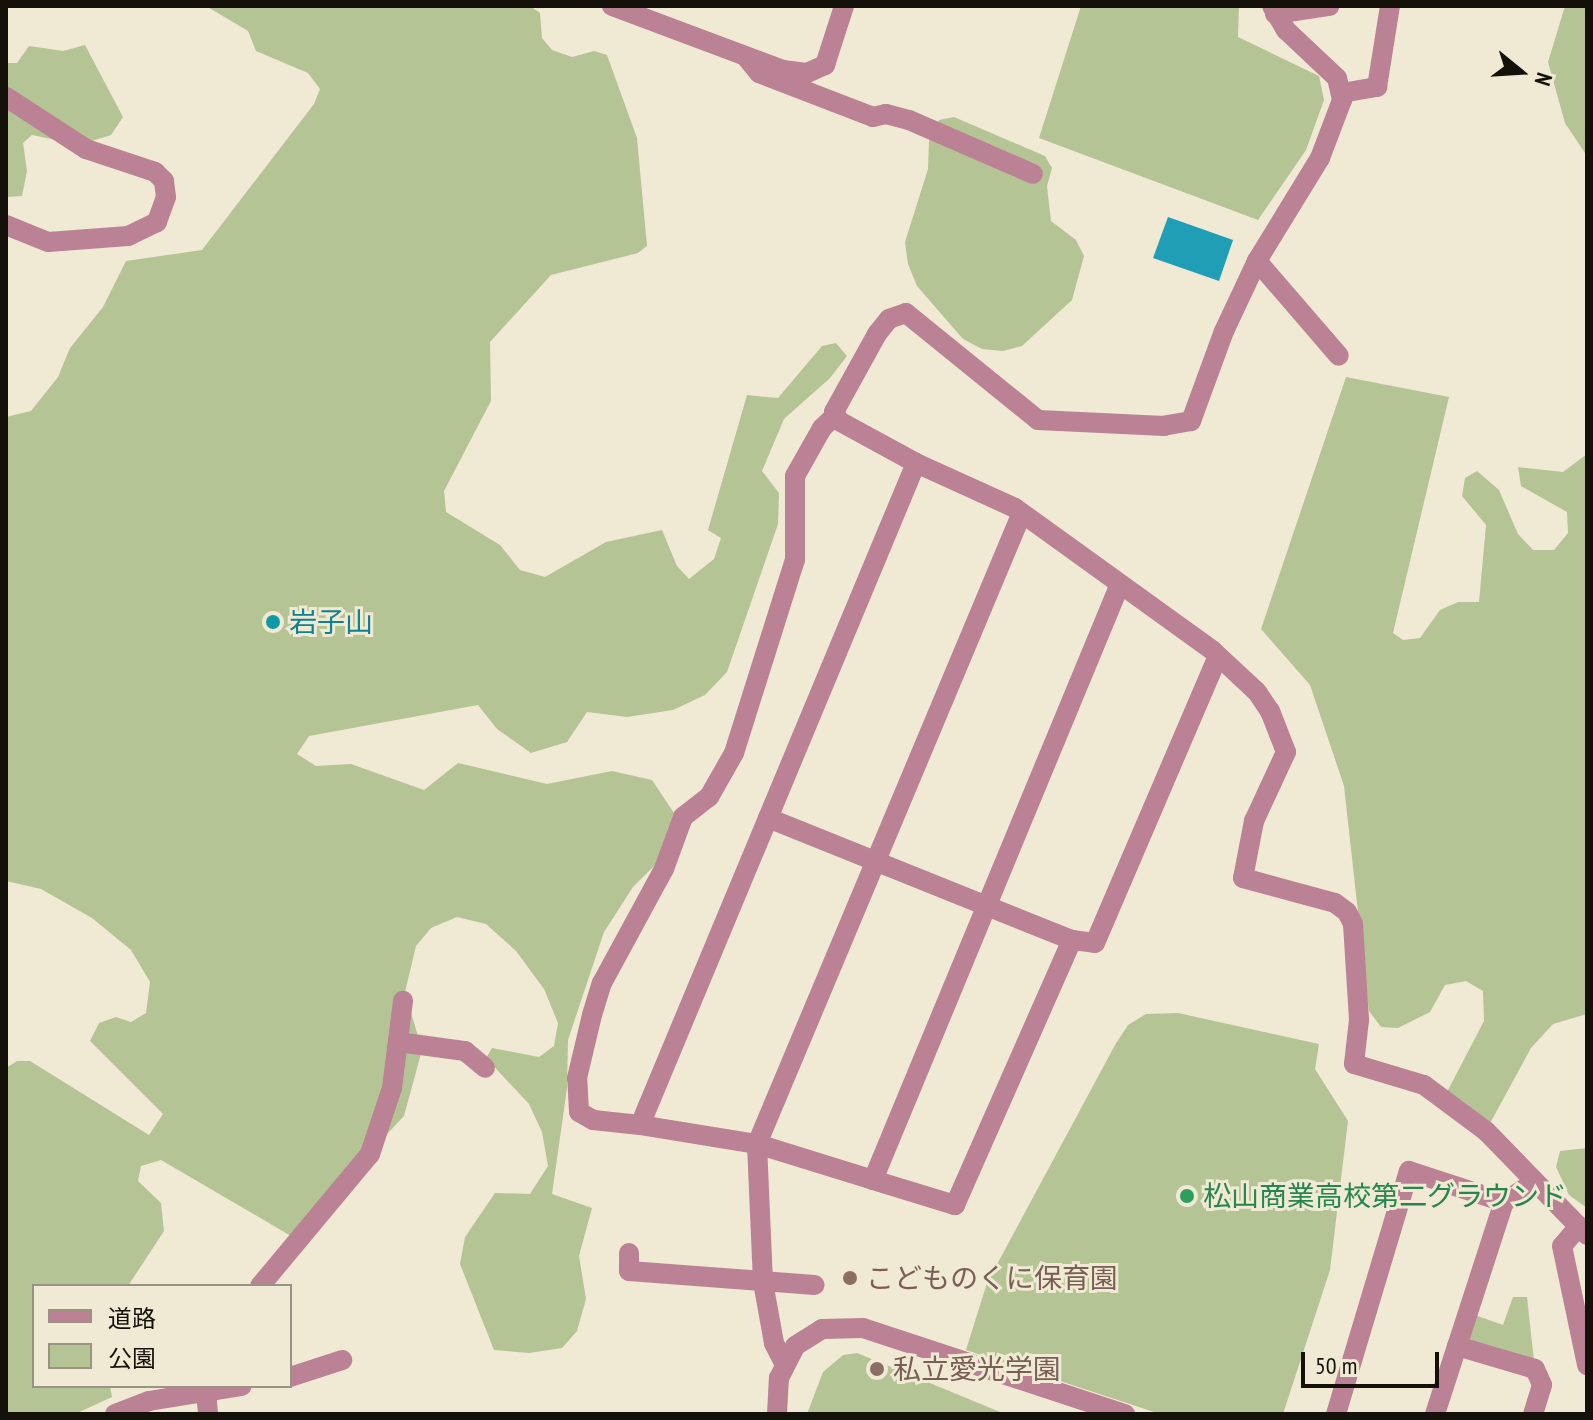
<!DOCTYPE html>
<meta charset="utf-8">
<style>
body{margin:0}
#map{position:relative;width:1593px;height:1420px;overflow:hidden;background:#f0e9d3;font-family:"PT Sans Narrow","Noto Sans JP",sans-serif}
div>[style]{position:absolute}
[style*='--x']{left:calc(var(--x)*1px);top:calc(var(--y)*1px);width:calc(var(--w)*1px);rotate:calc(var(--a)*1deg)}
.green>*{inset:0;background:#b5c495}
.water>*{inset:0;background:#209eb6}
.minor>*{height:20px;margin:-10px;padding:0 10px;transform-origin:10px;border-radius:10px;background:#bb8194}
.dots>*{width:22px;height:22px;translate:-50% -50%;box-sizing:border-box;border:4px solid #f0e9d3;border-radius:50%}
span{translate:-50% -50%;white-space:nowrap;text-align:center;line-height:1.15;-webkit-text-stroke:6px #f0e9d3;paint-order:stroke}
.culture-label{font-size:28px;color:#0d838f}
.left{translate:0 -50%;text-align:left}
.leisure-label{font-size:28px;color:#27864d}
.education-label{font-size:28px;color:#785e54}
.frame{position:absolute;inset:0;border:8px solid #14110a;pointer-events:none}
.legend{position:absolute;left:32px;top:1284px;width:260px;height:104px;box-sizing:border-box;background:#f0e9d3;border:2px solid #989383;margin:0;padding:10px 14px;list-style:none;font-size:24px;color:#14110a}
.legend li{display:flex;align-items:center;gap:16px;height:40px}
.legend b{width:40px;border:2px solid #989383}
.north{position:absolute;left:1481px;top:32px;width:80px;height:80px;-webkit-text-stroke:6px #f0e9d3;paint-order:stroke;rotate:108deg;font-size:22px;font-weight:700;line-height:32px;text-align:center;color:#14110a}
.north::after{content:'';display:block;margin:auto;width:28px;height:36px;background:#14110a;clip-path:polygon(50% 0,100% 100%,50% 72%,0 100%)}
.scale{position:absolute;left:1301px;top:1352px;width:138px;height:36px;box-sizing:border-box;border:4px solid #14110a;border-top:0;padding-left:10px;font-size:24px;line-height:28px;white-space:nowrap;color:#14110a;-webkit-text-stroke:6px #f0e9d3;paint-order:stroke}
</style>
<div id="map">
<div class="green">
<i style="clip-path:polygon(206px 6px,530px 6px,540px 13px,542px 38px,552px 50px,572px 57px,594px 51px,607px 55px,637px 138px,647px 246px,638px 253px,551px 275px,490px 342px,491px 401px,444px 491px,446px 512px,500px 545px,520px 570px,545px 577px,606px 542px,662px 530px,677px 566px,689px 579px,714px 559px,721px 538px,708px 530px,747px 395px,778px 398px,822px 346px,836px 343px,847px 356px,830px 378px,784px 419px,762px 471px,779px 493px,778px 524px,727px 672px,705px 695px,673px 710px,627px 717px,587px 712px,567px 742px,531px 753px,497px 729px,478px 705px,309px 736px,297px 754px,316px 766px,351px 764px,424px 790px,458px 763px,547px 784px,612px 771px,652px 780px,674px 813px,659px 861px,633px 887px,604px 932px,568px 1040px,567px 1088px,552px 1194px,592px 1208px,579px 1256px,586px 1299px,577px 1331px,562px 1348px,529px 1353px,494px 1350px,460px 1264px,465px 1237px,495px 1193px,530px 1194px,548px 1166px,542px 1132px,529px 1104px,486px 1058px,492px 1048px,539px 1057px,554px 1046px,558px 1023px,544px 989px,516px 951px,486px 924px,457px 917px,431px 928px,416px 946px,405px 992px,422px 1050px,404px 1116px,291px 1236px,161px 1160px,141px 1166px,138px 1181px,161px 1203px,164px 1231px,128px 1286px,34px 1286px,34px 1386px,110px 1386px,112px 1397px,75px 1414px,6px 1414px,6px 1068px,17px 1061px,30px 1061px,149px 1135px,163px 1114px,90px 1041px,99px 1023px,116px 1017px,131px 1022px,146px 1013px,150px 982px,131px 950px,92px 918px,41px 889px,6px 881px,6px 417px,31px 411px,58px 377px,70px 348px,103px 307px,126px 261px,202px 250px,314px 104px,320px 89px,308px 73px,256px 51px,248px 31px)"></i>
<i style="clip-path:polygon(1081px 6px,1239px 6px,1238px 37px,1319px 76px,1324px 100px,1306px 150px,1258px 220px,1039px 138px)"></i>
<i style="clip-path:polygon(1565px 6px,1587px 6px,1587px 156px,1565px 123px,1548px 62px)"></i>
<i style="clip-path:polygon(85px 45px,123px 117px,111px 135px,79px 145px,32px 135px,23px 143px,27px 171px,22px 196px,6px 197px,6px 63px,17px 63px,29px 46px,63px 51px)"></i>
<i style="clip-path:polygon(954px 117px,1045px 156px,1052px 168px,1047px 186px,1051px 221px,1076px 240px,1084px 256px,1072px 300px,1022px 346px,1003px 351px,982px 349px,963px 339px,917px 286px,908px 264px,905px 242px,928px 169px,929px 141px,939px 120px)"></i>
<i style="clip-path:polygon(1346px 377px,1449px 397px,1393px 633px,1403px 640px,1420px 638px,1440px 610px,1458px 602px,1479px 602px,1486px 525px,1462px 496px,1465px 478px,1477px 471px,1499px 490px,1518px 534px,1533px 550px,1554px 550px,1568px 533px,1567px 512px,1521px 486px,1518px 467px,1563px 472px,1587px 454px,1587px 1014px,1553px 1024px,1531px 1048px,1488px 1127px,1447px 1092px,1484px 1021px,1483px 991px,1466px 981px,1445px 985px,1430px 1012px,1398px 1028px,1381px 1027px,1369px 1011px,1344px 786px,1310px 685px,1261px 629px)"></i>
<i style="clip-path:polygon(1178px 1013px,1319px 1044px,1315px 1069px,1348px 1121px,1330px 1270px,1283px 1414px,1160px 1414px,966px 1350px,987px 1283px,1115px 1045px,1128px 1025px,1146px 1014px)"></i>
<i style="clip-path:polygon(1587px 1148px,1587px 1208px,1569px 1195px,1556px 1167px,1560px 1151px)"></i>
<i style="clip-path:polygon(1513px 1297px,1527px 1297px,1534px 1361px,1463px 1341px,1472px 1314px,1503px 1325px)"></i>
<i style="clip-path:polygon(857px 1353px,1005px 1414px,807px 1414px,823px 1372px,843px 1355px)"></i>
</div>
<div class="water">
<i style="clip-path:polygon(1168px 217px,1233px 240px,1219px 281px,1153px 258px)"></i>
</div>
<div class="minor">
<i style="--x:612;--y:6;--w:183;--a:20.5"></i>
<i style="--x:783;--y:70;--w:24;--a:7"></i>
<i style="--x:807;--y:73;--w:20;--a:-24"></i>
<i style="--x:825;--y:65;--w:62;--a:-72.1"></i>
<i style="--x:1272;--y:6;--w:28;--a:60"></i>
<i style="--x:1286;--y:30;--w:70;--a:43.3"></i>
<i style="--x:1337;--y:78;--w:23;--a:77"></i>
<i style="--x:1342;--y:100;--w:62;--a:110.8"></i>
<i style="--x:1320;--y:158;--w:121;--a:121.5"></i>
<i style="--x:1257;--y:261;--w:77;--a:115.2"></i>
<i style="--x:1224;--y:331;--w:96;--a:110.1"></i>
<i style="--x:1191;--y:421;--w:27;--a:170"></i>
<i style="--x:1164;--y:426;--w:126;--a:-177.3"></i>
<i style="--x:1038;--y:420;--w:170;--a:-141"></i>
<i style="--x:906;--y:313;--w:18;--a:161"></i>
<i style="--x:889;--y:319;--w:19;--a:129"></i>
<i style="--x:877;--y:334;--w:89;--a:118.9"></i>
<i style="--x:834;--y:412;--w:10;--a:61"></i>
<i style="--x:839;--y:421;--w:88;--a:28.6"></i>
<i style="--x:916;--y:463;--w:109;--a:24.4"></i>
<i style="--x:1015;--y:508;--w:244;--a:35.8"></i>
<i style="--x:1213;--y:651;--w:60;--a:43"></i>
<i style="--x:1257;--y:692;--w:23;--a:56"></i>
<i style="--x:1270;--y:711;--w:44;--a:68.7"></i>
<i style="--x:1286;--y:752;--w:76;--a:114.9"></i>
<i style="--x:1254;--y:821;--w:58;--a:100.9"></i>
<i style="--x:1243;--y:878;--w:95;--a:15.2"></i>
<i style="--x:1335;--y:903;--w:15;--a:37"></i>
<i style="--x:1347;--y:912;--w:13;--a:63"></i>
<i style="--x:1353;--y:924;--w:96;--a:86.4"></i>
<i style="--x:1359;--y:1020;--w:44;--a:96.5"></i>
<i style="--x:1354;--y:1064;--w:73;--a:16.7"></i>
<i style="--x:1424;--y:1085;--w:77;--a:36.6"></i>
<i style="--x:1486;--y:1131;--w:145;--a:45.8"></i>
<i style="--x:1275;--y:14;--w:55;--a:-8.4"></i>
<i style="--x:746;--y:57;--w:21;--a:51"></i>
<i style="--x:759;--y:73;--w:122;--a:21.1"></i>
<i style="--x:873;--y:117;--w:13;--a:-13"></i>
<i style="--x:886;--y:114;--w:24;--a:15"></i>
<i style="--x:909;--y:120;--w:135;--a:23.5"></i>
<i style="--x:1342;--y:93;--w:36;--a:-10"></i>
<i style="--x:1377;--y:87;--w:82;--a:-80.9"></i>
<i style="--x:6;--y:97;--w:95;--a:33"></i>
<i style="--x:86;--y:149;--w:73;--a:18.4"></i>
<i style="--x:155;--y:172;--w:13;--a:45"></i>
<i style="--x:164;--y:181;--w:16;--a:83"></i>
<i style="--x:166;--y:197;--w:27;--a:110"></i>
<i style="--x:157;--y:222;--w:32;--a:154"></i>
<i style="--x:128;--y:236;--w:80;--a:175.7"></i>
<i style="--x:48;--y:242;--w:45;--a:-158"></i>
<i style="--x:1257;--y:261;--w:125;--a:49.2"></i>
<i style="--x:916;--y:463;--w:717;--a:112.63"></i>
<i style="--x:640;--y:1125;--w:119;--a:9.2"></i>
<i style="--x:757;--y:1144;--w:121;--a:17.2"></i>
<i style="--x:873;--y:1180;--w:645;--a:-67.49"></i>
<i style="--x:768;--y:818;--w:328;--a:21.9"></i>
<i style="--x:1072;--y:940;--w:23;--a:7"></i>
<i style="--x:1095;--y:943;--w:312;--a:-66.8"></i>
<i style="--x:398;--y:1042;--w:68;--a:7.7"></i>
<i style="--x:465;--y:1051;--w:26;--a:40"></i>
<i style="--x:640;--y:1125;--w:47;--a:-173.9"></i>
<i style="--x:593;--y:1120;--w:16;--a:-150"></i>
<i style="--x:579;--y:1112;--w:34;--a:-93"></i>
<i style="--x:577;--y:1078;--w:65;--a:-76.6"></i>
<i style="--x:592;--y:1015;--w:34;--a:-73"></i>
<i style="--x:602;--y:983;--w:130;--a:-61.5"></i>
<i style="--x:664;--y:869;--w:55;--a:-69.9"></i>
<i style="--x:683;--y:817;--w:33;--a:-38"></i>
<i style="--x:709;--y:797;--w:51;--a:-60.4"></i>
<i style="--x:734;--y:753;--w:202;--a:-72.5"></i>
<i style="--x:795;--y:560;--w:84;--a:-90"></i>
<i style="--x:795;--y:476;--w:55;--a:-60.6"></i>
<i style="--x:822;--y:428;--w:19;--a:-43"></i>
<i style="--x:873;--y:1180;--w:86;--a:17"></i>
<i style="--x:955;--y:1205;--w:290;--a:-66.2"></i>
<i style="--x:1579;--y:1226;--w:26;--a:130"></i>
<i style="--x:1562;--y:1246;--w:122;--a:78.1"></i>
<i style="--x:629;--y:1253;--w:18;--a:90"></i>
<i style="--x:629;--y:1271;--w:186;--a:4.3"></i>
<i style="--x:260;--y:1286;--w:172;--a:-50.2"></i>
<i style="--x:370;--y:1154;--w:70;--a:-71.6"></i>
<i style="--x:392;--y:1088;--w:88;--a:-82.8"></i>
<i style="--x:1457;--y:1346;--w:81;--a:16.4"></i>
<i style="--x:1535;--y:1369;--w:17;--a:66"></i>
<i style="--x:1542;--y:1385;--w:30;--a:107"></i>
<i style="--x:784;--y:1363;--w:22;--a:-117"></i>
<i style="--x:774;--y:1343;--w:62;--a:-100.2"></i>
<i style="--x:763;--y:1282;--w:138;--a:-92.5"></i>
<i style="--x:757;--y:1144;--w:682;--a:-67.23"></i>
<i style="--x:290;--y:1377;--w:55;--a:-18.1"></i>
<i style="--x:206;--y:1391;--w:23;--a:85"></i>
<i style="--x:115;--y:1414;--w:36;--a:-21"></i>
<i style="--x:149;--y:1401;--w:94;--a:-9.2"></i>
<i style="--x:777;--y:1414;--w:36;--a:-87"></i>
<i style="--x:779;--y:1378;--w:36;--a:-63"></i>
<i style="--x:795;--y:1346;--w:32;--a:-32"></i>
<i style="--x:822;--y:1329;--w:41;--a:-1.4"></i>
<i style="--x:863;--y:1328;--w:276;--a:18.2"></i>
<i style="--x:1336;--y:1414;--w:254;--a:-73.3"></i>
<i style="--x:1409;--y:1171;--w:100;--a:18.1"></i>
<i style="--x:1435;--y:1414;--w:223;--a:-72"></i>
<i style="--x:1504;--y:1202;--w:37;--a:-33"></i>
</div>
<div class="dots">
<i style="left:273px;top:622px;background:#0f9aa8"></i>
<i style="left:1187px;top:1196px;background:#2e9e5b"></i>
<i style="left:850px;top:1278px;background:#8d6e63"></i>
<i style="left:877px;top:1369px;background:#8d6e63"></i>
</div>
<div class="culture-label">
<span class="left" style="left:289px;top:622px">岩子山</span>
</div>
<div class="leisure-label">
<span class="left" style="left:1203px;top:1196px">松山商業高校第二グラウンド</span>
</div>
<div class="education-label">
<span class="left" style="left:866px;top:1278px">こどものくに保育園</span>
<span class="left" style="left:893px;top:1369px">私立愛光学園</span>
</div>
<div class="frame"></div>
<ul class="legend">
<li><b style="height:10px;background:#bb8194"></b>道路</li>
<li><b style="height:22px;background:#b5c495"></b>公園</li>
</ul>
<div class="north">N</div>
<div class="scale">50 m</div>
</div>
